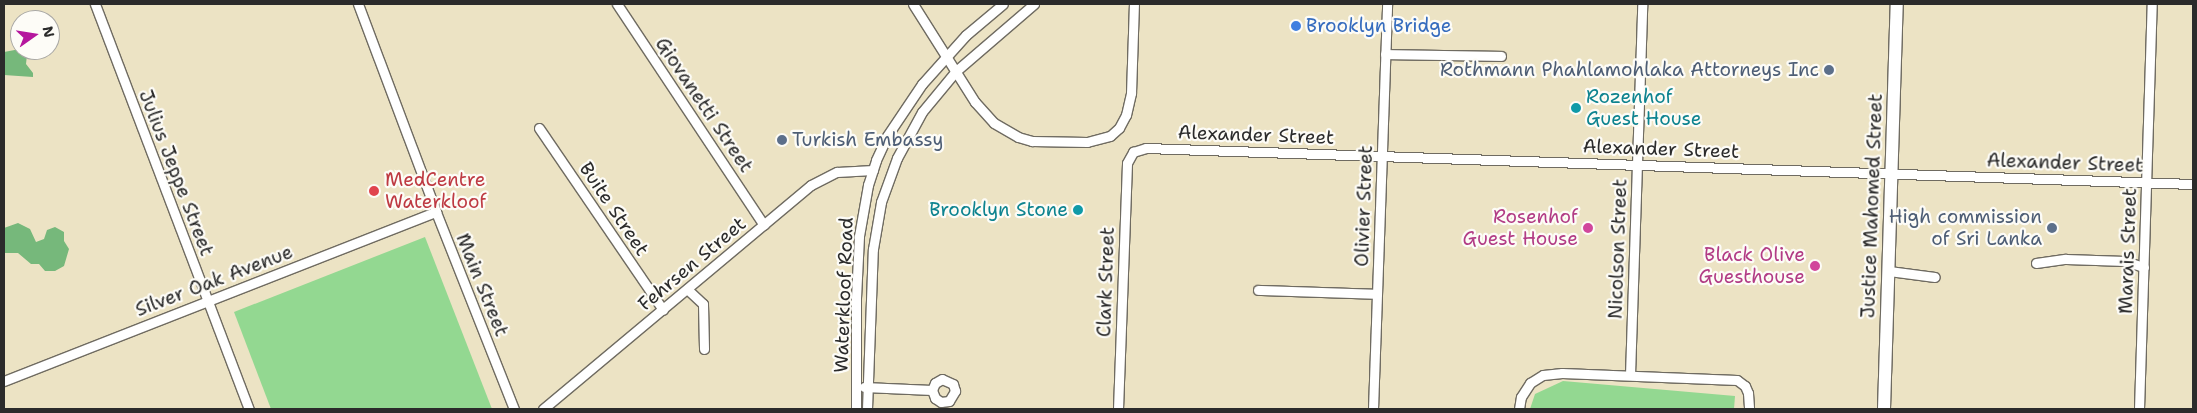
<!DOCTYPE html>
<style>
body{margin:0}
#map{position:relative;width:2197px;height:413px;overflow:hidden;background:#ece3c4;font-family:"Shantell Sans",sans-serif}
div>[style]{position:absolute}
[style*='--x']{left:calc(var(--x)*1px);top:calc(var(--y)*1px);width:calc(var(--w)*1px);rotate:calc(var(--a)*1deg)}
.green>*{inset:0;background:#93d891}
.forest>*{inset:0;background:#76b87b}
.roads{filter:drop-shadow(1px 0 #6f6b61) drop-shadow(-1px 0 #6f6b61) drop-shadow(0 1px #6f6b61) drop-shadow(0 -1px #6f6b61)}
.street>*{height:9px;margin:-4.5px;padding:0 4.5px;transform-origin:4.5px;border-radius:4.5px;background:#fff}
.secondary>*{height:12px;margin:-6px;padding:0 6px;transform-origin:6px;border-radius:6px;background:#fff}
.dots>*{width:14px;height:14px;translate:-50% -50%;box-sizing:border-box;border:2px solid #fdfcf7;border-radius:50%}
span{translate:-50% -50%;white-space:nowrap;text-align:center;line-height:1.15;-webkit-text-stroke:4.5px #fdfcf7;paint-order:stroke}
.shop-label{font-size:19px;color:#366cbe}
.left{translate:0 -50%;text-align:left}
.service-label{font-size:19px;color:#4e5e75}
.right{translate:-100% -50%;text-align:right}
.culture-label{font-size:19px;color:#0d838f}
.street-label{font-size:19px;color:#2b2b2b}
.health-label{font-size:19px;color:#be3a42}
.hotel-label{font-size:19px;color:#b23c85}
.frame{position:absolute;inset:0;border:5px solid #2b2b2b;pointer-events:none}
.north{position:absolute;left:10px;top:10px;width:50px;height:50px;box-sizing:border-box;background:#fdfcf7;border:1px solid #a9a8a5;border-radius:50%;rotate:77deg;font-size:14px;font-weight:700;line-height:20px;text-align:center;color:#2b2b2b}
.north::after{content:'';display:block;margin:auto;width:18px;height:22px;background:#b5179e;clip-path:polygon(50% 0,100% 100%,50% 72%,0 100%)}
</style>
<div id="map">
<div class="green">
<i style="clip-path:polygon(425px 237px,492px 409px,271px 409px,234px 312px)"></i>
<i style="clip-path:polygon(1563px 381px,1735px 396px,1734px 409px,1530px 409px,1535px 394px)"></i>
</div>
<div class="forest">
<i style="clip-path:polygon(20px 49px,27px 55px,26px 64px,33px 73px,33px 77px,4px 75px,4px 52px)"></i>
<i style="clip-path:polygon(18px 223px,30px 229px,36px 242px,44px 239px,47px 230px,55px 227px,64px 232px,64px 241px,69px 249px,64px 266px,55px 271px,45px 271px,39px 264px,31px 264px,18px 253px,5px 253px,4px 228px)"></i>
</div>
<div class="roads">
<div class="street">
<i style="--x:95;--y:4;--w:433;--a:69.2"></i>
<i style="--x:358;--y:4;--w:222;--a:69.4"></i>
<i style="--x:436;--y:212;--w:212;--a:68.4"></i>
<i style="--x:617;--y:4;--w:265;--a:56.4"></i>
<i style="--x:913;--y:4;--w:116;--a:57.7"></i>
<i style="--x:975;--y:102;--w:28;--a:48"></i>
<i style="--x:994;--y:123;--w:28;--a:30"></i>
<i style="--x:1018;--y:137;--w:15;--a:16"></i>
<i style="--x:1032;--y:141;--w:55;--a:1"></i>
<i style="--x:1087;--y:142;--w:24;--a:-15"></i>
<i style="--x:1110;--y:136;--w:12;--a:-42"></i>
<i style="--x:1119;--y:128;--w:15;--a:-62"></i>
<i style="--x:1126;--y:115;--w:23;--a:-77"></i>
<i style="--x:1131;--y:93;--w:89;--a:-88.1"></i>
<i style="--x:1385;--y:54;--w:116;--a:1"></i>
<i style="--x:539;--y:128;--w:220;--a:55.7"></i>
<i style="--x:2036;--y:263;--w:30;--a:-8"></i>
<i style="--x:2066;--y:259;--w:59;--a:1.9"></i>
<i style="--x:2125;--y:261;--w:20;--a:18"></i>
<i style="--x:1889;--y:271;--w:46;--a:7.4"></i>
<i style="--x:687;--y:289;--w:22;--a:43"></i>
<i style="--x:703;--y:304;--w:45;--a:88.7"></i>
<i style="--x:1258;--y:290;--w:119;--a:1.9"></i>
<i style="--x:1630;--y:375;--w:371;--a:-88.1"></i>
<i style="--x:4;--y:381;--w:464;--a:-21.4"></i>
<i style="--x:864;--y:387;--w:68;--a:2.5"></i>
<i style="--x:932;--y:390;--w:9;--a:69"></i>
<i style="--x:935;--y:398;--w:7;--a:34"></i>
<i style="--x:941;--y:402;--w:8;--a:-7"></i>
<i style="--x:949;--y:401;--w:12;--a:-59"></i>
<i style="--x:955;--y:391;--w:7;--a:-106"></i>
<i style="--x:953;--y:384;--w:12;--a:-156"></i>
<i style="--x:942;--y:379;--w:8;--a:150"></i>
<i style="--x:935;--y:383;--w:8;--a:113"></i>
<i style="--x:543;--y:409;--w:349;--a:-39.9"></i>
<i style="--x:811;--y:185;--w:29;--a:-27"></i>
<i style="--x:837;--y:172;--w:36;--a:-3"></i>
<i style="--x:856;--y:409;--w:111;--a:-90"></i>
<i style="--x:856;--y:298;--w:62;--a:-87.2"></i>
<i style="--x:859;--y:236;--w:52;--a:-80"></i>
<i style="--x:868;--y:185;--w:26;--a:-72"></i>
<i style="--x:876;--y:160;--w:26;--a:-65"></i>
<i style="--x:887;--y:136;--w:63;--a:-56.1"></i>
<i style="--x:922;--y:84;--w:66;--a:-48.1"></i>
<i style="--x:966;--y:35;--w:48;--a:-40"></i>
<i style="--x:867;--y:409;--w:160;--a:-87.9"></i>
<i style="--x:873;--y:249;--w:48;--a:-80.3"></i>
<i style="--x:881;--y:202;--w:47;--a:-70"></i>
<i style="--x:897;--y:158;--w:52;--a:-61.5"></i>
<i style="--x:922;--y:112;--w:53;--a:-50.3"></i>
<i style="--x:956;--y:71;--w:103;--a:-40.7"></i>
<i style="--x:1118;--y:409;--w:246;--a:-87.9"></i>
<i style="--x:1127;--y:163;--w:13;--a:-61"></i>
<i style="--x:1133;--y:152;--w:14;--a:-17"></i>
<i style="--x:1146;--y:148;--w:1048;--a:1.97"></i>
<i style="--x:1373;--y:409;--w:405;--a:-88"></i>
<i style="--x:1519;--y:409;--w:12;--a:-81"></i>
<i style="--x:1521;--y:397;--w:17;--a:-57"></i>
<i style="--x:1530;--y:383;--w:15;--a:-32"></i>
<i style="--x:1543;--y:375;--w:19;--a:-6"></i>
<i style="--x:1562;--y:373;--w:175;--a:2.3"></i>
<i style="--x:1737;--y:380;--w:10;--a:37"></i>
<i style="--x:1745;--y:386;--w:8;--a:67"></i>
<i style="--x:1748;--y:393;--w:16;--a:86"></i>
<i style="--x:2139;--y:409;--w:405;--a:-88.2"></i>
</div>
<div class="secondary">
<i style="--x:1884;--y:409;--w:405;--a:-88.2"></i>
</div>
</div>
<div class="dots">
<i style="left:1296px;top:26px;background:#3f7fe0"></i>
<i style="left:1829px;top:70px;background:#5c6f8a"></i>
<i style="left:1576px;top:108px;background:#0f9aa8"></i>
<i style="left:782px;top:140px;background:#5c6f8a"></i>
<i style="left:374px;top:191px;background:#e0444e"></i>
<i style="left:1078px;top:210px;background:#0f9aa8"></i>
<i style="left:1588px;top:228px;background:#d1479c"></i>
<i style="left:2052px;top:228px;background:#5c6f8a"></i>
<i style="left:1815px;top:266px;background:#d1479c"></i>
</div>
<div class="shop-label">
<span class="left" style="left:1306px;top:26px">Brooklyn Bridge</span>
</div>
<div class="service-label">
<span class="right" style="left:1819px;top:70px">Rothmann Phahlamohlaka Attorneys Inc</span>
<span class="left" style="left:792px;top:140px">Turkish Embassy</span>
<span class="right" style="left:2042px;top:228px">High commission<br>of Sri Lanka</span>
</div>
<div class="culture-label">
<span class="left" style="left:1586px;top:108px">Rozenhof<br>Guest House</span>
<span class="right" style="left:1068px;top:210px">Brooklyn Stone</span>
</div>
<div class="street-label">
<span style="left:704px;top:105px;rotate:56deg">Giovanetti Street</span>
<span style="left:1256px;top:135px;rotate:2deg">Alexander Street</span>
<span style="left:1661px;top:149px;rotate:2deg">Alexander Street</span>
<span style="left:2065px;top:163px;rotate:2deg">Alexander Street</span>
<span style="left:176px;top:173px;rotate:69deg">Julius Jeppe Street</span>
<span style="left:1364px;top:206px;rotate:-88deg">Olivier Street</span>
<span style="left:1872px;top:206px;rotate:-88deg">Justice Mahomed Street</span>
<span style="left:614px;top:209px;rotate:56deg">Buite Street</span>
<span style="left:1618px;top:249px;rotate:-88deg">Nicolson Street</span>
<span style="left:2128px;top:251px;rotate:-88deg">Marais Street</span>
<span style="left:692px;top:264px;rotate:-40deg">Fehrsen Street</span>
<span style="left:214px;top:281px;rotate:-21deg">Silver Oak Avenue</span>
<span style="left:1106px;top:282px;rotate:-88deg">Clark Street</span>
<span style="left:482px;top:285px;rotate:68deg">Main Street</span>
<span style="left:844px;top:295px;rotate:-88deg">Waterkloof Road</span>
</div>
<div class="health-label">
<span class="left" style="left:385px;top:191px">MedCentre<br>Waterkloof</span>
</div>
<div class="hotel-label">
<span class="right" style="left:1578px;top:228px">Rosenhof<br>Guest House</span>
<span class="right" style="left:1805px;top:266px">Black Olive<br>Guesthouse</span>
</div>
<div class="frame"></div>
<div class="north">N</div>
</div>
